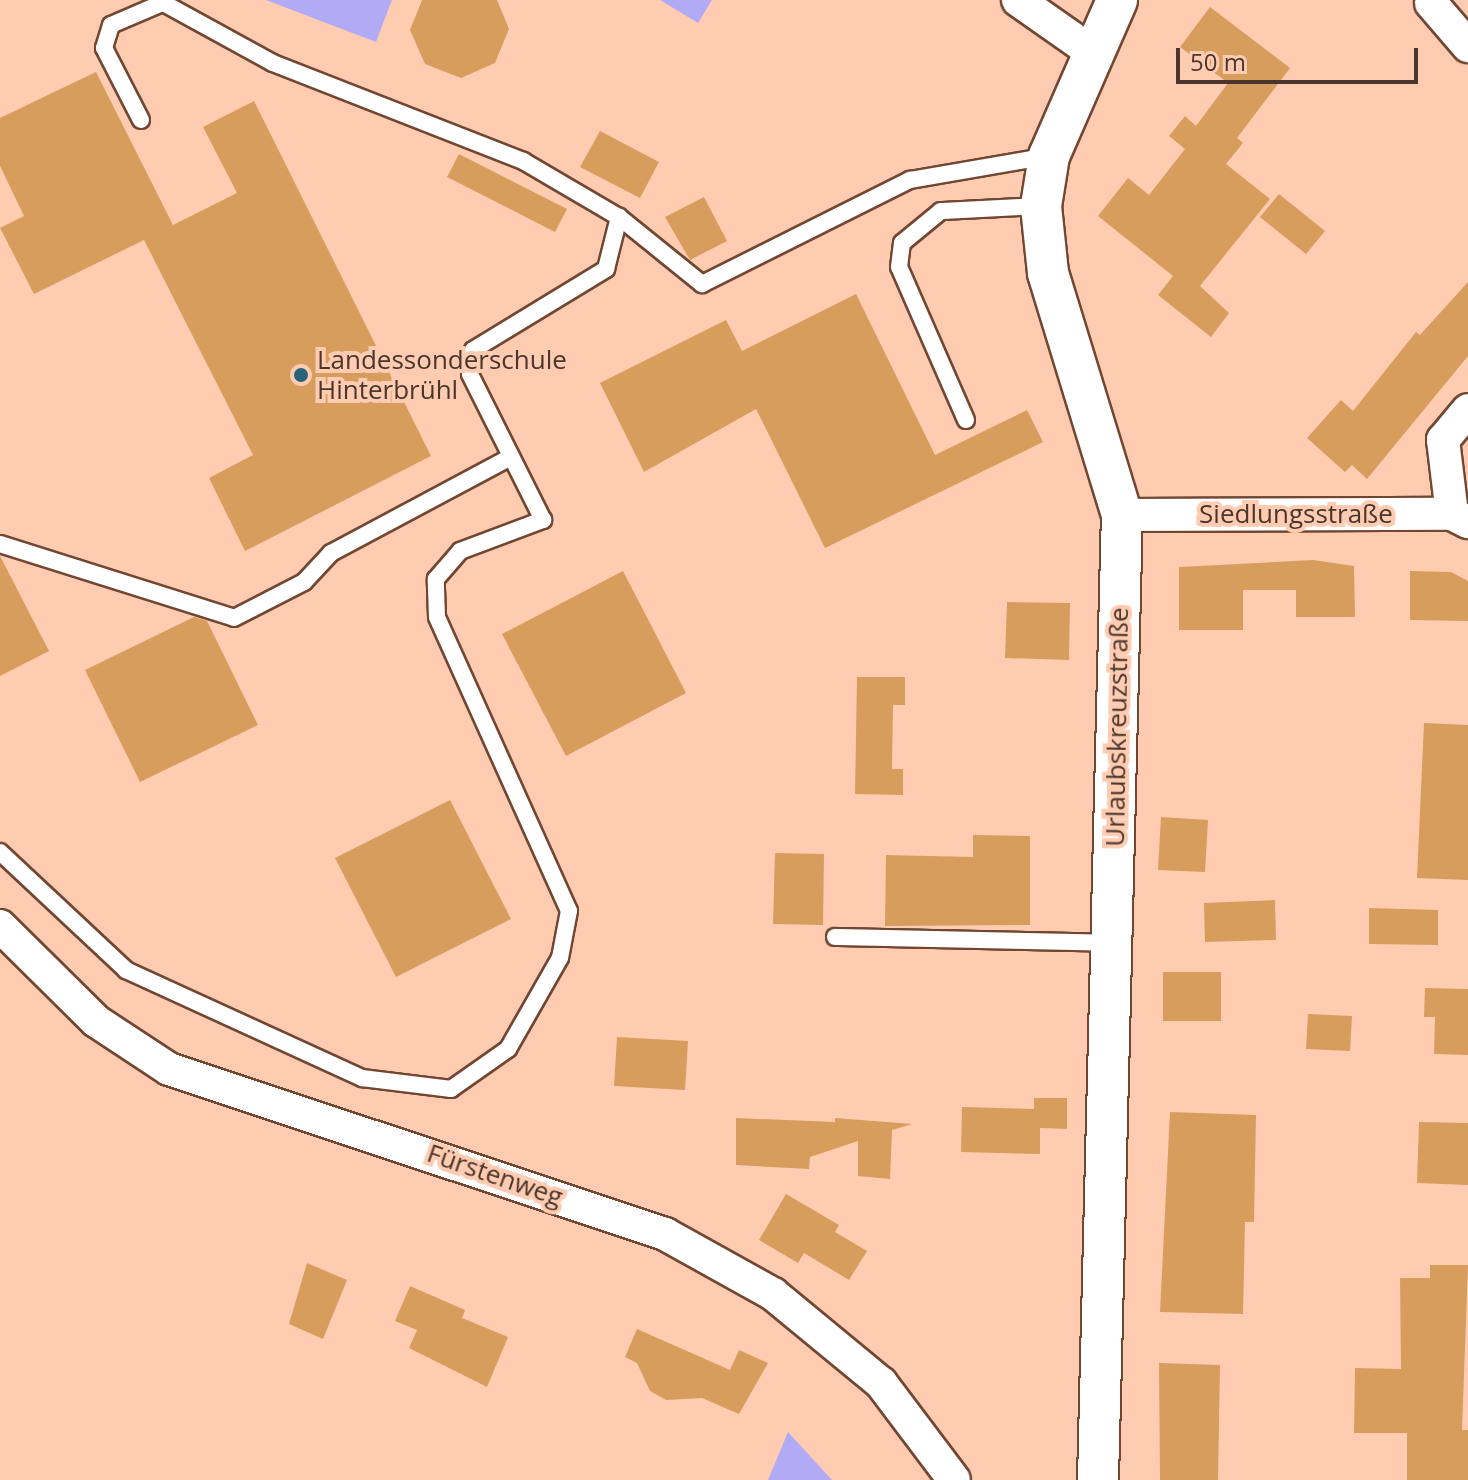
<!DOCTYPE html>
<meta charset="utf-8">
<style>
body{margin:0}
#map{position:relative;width:1468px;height:1480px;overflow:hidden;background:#ffccb2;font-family:"Open Sans",sans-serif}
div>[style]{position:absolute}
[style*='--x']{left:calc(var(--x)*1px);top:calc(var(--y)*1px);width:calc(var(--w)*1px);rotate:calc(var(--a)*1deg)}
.green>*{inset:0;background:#b1abf5}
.building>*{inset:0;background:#d79d5d}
.roads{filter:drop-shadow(2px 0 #724732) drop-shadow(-2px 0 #724732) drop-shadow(0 2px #724732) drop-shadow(0 -2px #724732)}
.service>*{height:16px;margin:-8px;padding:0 8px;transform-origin:8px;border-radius:8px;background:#fff}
.minor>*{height:32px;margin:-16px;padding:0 16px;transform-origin:16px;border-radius:16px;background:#fff}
.tertiary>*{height:40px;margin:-20px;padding:0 20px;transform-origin:20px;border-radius:20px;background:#fff}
.dots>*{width:22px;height:22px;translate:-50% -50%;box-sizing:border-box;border:4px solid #ffccb2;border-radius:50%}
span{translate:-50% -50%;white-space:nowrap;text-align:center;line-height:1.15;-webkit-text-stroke:8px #ffccb2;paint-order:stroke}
.poi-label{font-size:26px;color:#4a362c}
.left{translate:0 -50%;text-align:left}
.street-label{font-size:26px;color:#4a362c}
.scale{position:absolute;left:1176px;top:48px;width:242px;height:36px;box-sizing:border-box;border:4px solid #4a362c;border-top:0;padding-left:10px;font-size:24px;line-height:28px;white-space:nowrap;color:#4a362c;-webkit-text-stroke:6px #ffccb2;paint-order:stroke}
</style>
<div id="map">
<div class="green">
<i style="clip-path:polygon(266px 0,392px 0,376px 42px)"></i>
<i style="clip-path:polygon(660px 0,712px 0,698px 23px)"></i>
<i style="clip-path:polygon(788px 1432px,832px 1480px,768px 1480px)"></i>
</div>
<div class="building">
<i style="clip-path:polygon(422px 0,497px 0,509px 29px,495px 63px,461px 78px,425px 64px,410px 30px)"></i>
<i style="clip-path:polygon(1210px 7px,1290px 68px,1237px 138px,1243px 143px,1226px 164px,1270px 199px,1200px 286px,1229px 313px,1211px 337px,1158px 295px,1173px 276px,1098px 216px,1128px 178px,1149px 195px,1185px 149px,1169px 136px,1185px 116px,1196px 126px,1228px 83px,1180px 47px)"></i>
<i style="clip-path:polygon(96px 72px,173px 225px,237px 193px,203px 127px,254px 101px,431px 456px,245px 551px,209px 478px,253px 455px,144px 240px,34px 294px,0 228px,24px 216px,0 166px,0 118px)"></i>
<i style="clip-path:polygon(600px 131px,659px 162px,640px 198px,580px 167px)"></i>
<i style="clip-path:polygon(459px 154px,567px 209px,555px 232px,447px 177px)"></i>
<i style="clip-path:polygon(1279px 194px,1325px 231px,1306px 254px,1260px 217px)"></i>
<i style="clip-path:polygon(704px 197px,727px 241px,690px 260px,665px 217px)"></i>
<i style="clip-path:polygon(1468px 282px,1468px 356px,1367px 479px,1352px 465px,1345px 472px,1307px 438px,1341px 400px,1353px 411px,1416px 332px,1420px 335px)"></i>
<i style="clip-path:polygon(856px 294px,935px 455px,1027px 410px,1043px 442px,825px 548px,756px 409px,644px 472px,600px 383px,726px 320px,742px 351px)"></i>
<i style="clip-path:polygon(0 556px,49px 651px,0 676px)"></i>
<i style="clip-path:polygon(1313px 560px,1354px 566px,1355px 617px,1296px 617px,1296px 590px,1243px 590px,1243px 630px,1179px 630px,1179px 567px)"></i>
<i style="clip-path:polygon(623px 571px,686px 693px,566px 756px,502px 634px)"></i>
<i style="clip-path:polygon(1410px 571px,1451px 572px,1468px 581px,1468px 621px,1410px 620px)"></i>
<i style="clip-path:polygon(1007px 602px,1070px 603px,1069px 660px,1005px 658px)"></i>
<i style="clip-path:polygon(194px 617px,207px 621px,258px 725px,140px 782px,85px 670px)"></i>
<i style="clip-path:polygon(857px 677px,905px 677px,905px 705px,893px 705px,892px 769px,903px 769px,903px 795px,855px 794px)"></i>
<i style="clip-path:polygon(1424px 723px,1468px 725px,1468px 880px,1417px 878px)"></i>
<i style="clip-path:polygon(450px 800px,511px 919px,396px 977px,335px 858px)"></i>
<i style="clip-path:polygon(1161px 817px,1208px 820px,1205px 872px,1158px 870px)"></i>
<i style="clip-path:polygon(973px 835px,1030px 836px,1030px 925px,885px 926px,886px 855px,973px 857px)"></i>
<i style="clip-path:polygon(775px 853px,824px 854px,823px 925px,773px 924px)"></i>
<i style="clip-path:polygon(1275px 900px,1276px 940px,1205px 942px,1204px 903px)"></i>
<i style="clip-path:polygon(1369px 908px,1438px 910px,1438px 945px,1369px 944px)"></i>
<i style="clip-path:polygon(1163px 972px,1221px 972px,1221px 1021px,1163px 1021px)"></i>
<i style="clip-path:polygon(1425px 988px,1468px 989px,1468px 1055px,1434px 1054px,1435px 1017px,1424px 1017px)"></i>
<i style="clip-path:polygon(1308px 1014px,1352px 1016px,1350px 1051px,1306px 1049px)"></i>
<i style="clip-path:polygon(617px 1037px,688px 1041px,685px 1090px,614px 1086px)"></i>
<i style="clip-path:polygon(1034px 1098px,1067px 1098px,1067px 1129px,1040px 1128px,1040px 1154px,961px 1152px,962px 1107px,1034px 1109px)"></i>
<i style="clip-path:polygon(1170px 1112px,1256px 1115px,1254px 1222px,1245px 1222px,1243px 1314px,1160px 1312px)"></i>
<i style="clip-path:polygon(736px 1118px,835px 1122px,835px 1118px,912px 1124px,892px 1130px,890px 1179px,858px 1176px,858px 1141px,810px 1157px,809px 1169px,736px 1165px)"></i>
<i style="clip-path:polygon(1419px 1122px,1468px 1123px,1468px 1185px,1417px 1183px)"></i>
<i style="clip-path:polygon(786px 1194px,839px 1225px,835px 1232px,867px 1251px,849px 1280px,804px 1253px,798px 1263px,759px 1240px)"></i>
<i style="clip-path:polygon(307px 1263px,347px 1280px,323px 1339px,289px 1324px)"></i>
<i style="clip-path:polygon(1430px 1265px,1468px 1265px,1462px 1430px,1468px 1430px,1468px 1480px,1407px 1480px,1407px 1433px,1354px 1433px,1355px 1368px,1401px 1369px,1400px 1278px,1430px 1278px)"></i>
<i style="clip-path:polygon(410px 1286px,465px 1310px,462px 1318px,508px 1337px,487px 1387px,409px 1348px,417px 1330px,395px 1321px)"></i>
<i style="clip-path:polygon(637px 1329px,730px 1370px,739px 1350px,768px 1363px,739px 1414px,702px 1398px,666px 1400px,650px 1391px,637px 1363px,625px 1357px)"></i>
<i style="clip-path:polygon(1159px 1363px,1220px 1365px,1218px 1480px,1160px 1480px)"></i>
</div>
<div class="roads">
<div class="service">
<i style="--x:158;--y:0;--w:131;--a:28.7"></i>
<i style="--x:273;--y:63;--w:269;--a:21.4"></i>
<i style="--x:523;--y:161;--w:111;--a:30.3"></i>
<i style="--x:141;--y:120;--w:81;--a:-117.2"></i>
<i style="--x:104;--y:48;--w:24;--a:-73"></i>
<i style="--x:111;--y:25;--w:56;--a:-23.3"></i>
<i style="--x:966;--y:420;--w:167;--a:-113.6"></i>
<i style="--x:899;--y:267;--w:24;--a:-83"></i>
<i style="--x:902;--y:243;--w:50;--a:-39.4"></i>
<i style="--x:941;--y:211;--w:100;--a:-2.9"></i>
<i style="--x:0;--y:544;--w:245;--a:17.5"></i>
<i style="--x:234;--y:618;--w:79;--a:-27.2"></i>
<i style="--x:304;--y:582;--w:40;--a:-47"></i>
<i style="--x:331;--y:553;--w:204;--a:-28.1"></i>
<i style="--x:0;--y:852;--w:173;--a:43.1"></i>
<i style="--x:126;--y:970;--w:260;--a:24.6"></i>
<i style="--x:362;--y:1078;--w:90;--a:7"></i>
<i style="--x:451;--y:1089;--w:70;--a:-35.1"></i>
<i style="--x:508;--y:1049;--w:105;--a:-60.3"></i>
<i style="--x:560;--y:958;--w:48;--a:-79.2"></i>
<i style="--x:569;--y:911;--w:322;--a:-114.2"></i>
<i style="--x:437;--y:617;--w:38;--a:-92"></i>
<i style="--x:436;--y:579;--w:37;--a:-49"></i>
<i style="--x:460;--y:551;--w:89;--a:-20.5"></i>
<i style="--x:543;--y:520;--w:163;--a:-116.6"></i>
<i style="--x:470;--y:374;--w:24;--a:-83"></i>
<i style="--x:473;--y:350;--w:156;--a:-31.3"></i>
<i style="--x:606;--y:269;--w:54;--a:-76"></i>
<i style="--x:619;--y:217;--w:107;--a:38.9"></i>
<i style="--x:702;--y:284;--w:233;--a:-26.6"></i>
<i style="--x:910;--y:180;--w:141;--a:-9.8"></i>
<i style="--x:835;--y:937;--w:277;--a:1.2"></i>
</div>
<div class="minor">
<i style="--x:1018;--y:0;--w:90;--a:35.1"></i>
<i style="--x:1431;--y:3;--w:57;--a:49.3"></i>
<i style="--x:1452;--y:514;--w:75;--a:-96.9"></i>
<i style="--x:1443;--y:440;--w:39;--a:-50"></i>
<i style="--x:1122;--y:515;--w:330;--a:-0.2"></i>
<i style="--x:1452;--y:514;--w:18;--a:27"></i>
<i style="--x:0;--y:926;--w:135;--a:44.7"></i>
<i style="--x:96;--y:1021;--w:87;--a:33.3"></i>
<i style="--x:169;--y:1069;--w:523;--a:18.4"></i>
<i style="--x:665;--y:1234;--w:124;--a:29.1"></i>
<i style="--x:773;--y:1294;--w:140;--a:39.5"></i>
<i style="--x:881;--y:1383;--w:121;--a:53"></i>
</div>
<div class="tertiary">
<i style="--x:1098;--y:1480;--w:965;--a:-88.58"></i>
<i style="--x:1122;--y:515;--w:253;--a:-107"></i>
<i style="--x:1048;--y:273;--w:67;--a:-96"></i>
<i style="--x:1041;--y:206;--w:51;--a:-80.9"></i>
<i style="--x:1049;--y:156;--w:170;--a:-66.4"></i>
</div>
</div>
<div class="dots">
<i style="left:301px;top:375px;background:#27637b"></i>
</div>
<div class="poi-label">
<span class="left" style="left:317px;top:375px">Landessonderschule<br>Hinterbrühl</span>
</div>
<div class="street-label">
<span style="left:1296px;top:514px">Siedlungsstraße</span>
<span style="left:1117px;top:727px;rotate:-89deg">Urlaubskreuzstraße</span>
<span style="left:495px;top:1175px;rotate:19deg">Fürstenweg</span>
</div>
<div class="scale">50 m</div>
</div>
